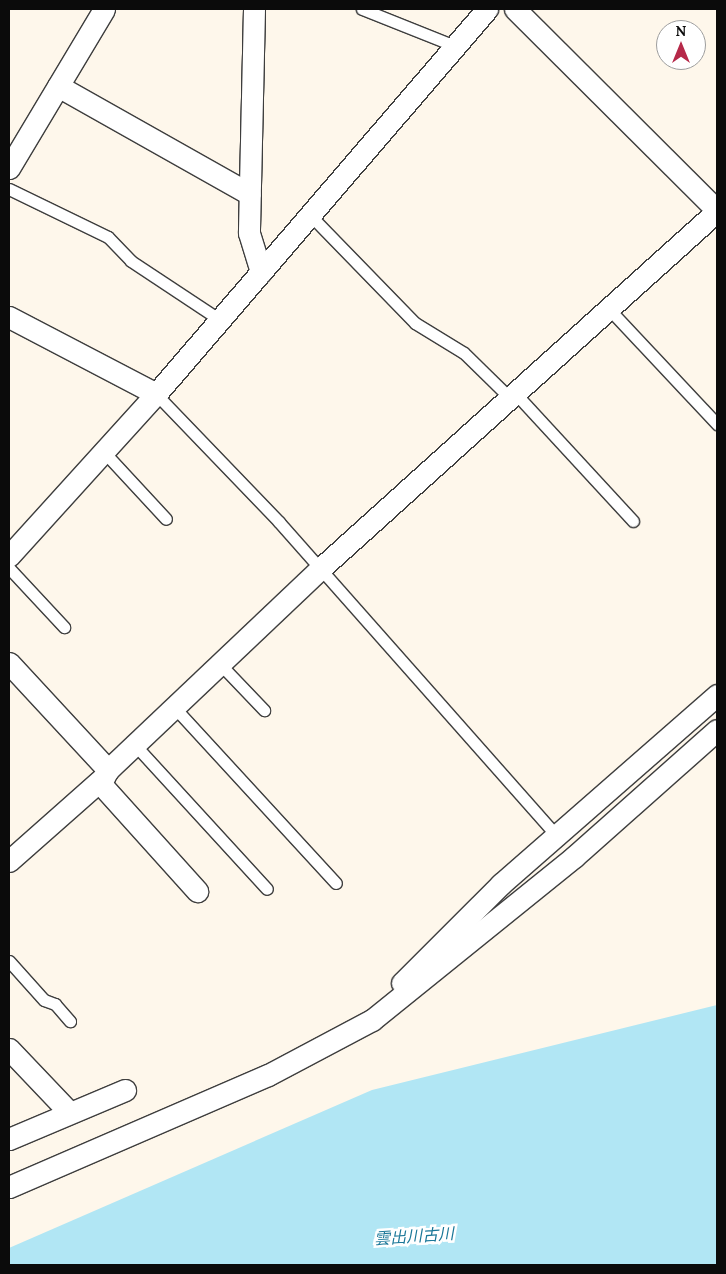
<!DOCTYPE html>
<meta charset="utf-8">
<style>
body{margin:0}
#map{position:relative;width:726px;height:1274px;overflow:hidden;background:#fef7eb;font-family:Lora,"Noto Sans JP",serif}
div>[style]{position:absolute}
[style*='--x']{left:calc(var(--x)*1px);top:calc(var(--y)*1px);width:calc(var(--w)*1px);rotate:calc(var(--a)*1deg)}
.water>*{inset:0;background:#b1e6f4}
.roads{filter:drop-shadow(1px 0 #3e3e3e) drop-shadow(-1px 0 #3e3e3e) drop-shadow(0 1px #3e3e3e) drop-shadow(0 -1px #3e3e3e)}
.service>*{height:11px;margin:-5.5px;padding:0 5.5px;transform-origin:5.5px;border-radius:5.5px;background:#fff}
.minor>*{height:21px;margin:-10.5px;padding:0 10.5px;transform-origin:10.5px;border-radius:10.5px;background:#fff}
span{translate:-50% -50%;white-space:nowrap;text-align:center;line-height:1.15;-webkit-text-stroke:5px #fff;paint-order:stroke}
.water-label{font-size:16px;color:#1a7798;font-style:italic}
.frame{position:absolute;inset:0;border:10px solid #0b0b0b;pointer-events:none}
.north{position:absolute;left:656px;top:20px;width:50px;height:50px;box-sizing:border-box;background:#fff;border:1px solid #9d9d9d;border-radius:50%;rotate:0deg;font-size:14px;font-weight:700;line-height:20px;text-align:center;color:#0b0b0b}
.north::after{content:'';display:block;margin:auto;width:18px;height:22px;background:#b62949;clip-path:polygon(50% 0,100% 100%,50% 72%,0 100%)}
</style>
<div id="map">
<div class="water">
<i style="clip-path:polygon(717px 1005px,717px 1265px,9px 1265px,9px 1248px,372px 1090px)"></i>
</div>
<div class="roads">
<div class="service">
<i style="--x:362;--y:9;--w:100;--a:21.7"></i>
<i style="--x:9;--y:189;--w:110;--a:25.9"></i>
<i style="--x:108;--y:237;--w:33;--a:46"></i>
<i style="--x:131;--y:261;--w:107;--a:33.5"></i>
<i style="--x:310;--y:215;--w:151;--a:45.8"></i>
<i style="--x:415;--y:323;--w:57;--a:31.5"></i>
<i style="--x:464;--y:353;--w:64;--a:44.4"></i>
<i style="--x:609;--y:309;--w:158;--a:46.8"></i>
<i style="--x:515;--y:393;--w:174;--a:47.3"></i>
<i style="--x:156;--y:394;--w:178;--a:46.1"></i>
<i style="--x:279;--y:522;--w:421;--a:48.5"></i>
<i style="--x:104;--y:452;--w:91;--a:47.2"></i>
<i style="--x:9;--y:568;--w:81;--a:47"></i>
<i style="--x:220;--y:664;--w:64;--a:46.3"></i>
<i style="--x:174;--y:707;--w:239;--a:47.4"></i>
<i style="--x:135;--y:745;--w:195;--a:47.5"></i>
<i style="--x:9;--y:961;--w:52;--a:48.1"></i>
<i style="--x:44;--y:1000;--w:12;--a:20"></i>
<i style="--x:55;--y:1004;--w:23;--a:49"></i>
</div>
<div class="minor">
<i style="--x:254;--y:9;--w:224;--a:91.3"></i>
<i style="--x:249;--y:233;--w:41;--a:72.9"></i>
<i style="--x:515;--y:9;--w:285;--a:44.9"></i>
<i style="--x:58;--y:86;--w:220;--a:29.4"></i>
<i style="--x:9;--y:168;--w:185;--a:-59.1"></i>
<i style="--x:9;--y:317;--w:166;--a:27.6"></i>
<i style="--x:9;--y:556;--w:219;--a:-47.8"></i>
<i style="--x:156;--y:394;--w:508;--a:-49.31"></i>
<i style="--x:9;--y:663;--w:146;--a:47.2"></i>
<i style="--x:99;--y:782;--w:147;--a:48"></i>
<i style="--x:9;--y:861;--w:127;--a:-41.5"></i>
<i style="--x:104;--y:777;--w:8;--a:-60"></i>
<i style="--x:108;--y:770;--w:292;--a:-43.5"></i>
<i style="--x:320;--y:569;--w:535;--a:-42.04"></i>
<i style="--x:402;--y:983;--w:140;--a:-45"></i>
<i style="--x:501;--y:884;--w:287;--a:-41.2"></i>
<i style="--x:9;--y:1049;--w:88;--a:46.4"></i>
<i style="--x:9;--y:1139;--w:126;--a:-22.9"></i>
<i style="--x:9;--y:1187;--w:282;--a:-23.4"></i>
<i style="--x:268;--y:1075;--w:118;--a:-27.9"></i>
<i style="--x:372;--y:1020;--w:260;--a:-38.9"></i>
<i style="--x:574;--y:857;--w:191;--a:-41.6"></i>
</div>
</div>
<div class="water-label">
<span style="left:414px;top:1236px;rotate:-4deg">雲出川古川</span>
</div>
<div class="frame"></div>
<div class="north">N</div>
</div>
